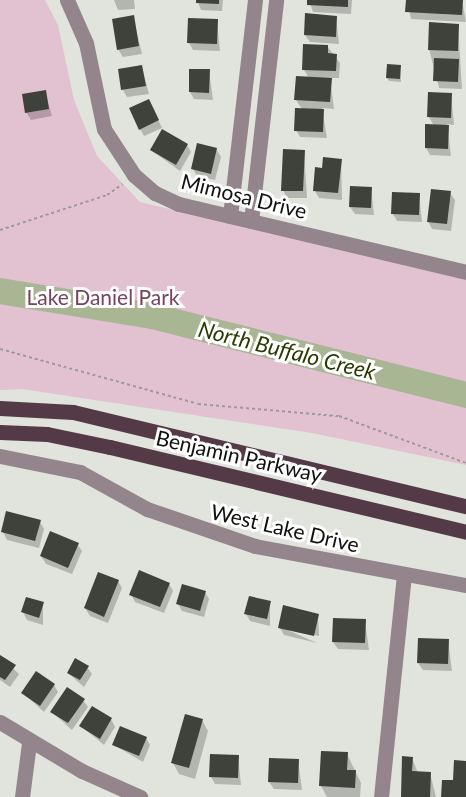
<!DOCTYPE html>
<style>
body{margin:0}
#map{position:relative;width:466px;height:797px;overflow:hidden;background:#e0e4dc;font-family:Lato,sans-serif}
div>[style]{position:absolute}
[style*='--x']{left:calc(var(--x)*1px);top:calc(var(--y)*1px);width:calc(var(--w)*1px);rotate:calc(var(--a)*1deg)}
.green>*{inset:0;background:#e2c1d1}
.shadow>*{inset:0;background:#0003}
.river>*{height:26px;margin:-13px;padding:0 13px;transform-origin:13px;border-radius:13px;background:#a8b694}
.building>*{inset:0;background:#3f423b}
.path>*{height:2px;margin-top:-1px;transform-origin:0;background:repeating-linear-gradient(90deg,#9a9d97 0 3px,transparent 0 6px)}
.street>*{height:15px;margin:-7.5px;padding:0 7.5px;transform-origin:7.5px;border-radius:7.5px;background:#94848c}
.primary>*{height:15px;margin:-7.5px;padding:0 7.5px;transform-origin:7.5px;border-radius:7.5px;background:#543a47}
span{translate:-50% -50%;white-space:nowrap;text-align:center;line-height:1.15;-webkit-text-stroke:6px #fff;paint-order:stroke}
.street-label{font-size:21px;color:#111210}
.park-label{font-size:21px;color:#76435e}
.water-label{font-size:22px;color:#293901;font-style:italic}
</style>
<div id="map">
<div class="green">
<i style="clip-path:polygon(0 0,45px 0,58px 25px,74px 100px,97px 156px,140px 202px,466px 279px,466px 465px,312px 433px,22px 389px,0 390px)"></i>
</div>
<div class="shadow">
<i style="clip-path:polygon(114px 0,134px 0,135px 9px,118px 10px)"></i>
<i style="clip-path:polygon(197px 0,223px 0,222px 11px,201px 10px)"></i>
<i style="clip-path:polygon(309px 0,352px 0,351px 14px,313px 12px)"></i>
<i style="clip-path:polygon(407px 0,462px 0,466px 22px,411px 19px)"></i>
<i style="clip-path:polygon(133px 17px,142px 54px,123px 57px,118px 49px)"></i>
<i style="clip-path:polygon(336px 17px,339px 44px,310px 42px,305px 35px)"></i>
<i style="clip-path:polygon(217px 21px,220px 51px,193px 50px,189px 43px)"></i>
<i style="clip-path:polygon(458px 25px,462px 89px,439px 88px,429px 49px)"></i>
<i style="clip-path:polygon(327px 46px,340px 63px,339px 78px,330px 78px,334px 109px,322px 108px,327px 138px,300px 137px,296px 130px,302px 109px,296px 100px,309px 78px,304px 70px)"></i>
<i style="clip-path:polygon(142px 67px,149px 94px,127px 97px,123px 90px)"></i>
<i style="clip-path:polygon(400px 67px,401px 82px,389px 81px,387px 78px)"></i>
<i style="clip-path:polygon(209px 71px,213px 100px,194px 99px,190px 92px)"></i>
<i style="clip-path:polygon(45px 92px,52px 116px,31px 120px,26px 112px)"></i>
<i style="clip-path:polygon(451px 94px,454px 125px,447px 124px,451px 156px,430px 155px,426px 148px,434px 126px,429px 117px)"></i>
<i style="clip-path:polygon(153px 108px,162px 128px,144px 136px,140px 129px)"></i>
<i style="clip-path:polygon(187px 145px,191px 152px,180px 171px,151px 150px)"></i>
<i style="clip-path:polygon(217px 150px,221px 157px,215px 180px,197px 176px,193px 169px)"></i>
<i style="clip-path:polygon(304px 151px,307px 198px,287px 198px,283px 190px)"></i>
<i style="clip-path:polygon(341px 160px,342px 200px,319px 198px,315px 191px,323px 170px)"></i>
<i style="clip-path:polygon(371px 188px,374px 215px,355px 214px,350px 207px)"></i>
<i style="clip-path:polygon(450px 193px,455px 200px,451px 231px,432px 229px,428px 221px)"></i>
<i style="clip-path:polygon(419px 194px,422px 222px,397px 221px,393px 214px)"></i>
<i style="clip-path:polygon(40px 522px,44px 529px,39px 548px,7px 540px,3px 532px)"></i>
<i style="clip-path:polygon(77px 544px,82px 551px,72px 574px,46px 564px,41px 556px)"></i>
<i style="clip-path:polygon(118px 581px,122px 588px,108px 623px,90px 616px,85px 608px)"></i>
<i style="clip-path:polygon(169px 584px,173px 591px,164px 613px,135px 602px,131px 594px)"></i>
<i style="clip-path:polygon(205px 592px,209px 599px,204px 617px,182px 611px,178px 604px)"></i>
<i style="clip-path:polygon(270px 602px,270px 626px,250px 621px,246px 614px)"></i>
<i style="clip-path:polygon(43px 604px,43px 625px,27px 620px,23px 612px)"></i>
<i style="clip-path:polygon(318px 615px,319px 636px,283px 628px,317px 643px,284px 635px,280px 628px)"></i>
<i style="clip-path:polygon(365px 621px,369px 650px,338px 649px,333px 642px)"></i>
<i style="clip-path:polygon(448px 641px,452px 671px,423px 670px,418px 663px)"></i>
<i style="clip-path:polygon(0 656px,19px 674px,10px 687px,0 680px)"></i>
<i style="clip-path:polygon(87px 667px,92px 674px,84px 687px,68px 673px)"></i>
<i style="clip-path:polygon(54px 685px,58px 692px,44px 712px,23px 693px)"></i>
<i style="clip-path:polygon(83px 700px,88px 707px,72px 730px,52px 712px)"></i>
<i style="clip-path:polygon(111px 719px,115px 727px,104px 745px,81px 726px)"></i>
<i style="clip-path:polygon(202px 720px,208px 731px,195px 779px,179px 774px,173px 763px)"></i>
<i style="clip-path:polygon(146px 738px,150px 745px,143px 762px,114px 745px)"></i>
<i style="clip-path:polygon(347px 754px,361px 783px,360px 797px,327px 797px,321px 786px)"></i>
<i style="clip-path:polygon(238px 756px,241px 785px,215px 784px,211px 777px)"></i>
<i style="clip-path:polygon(412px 758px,418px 773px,430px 773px,436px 797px,402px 797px)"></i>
<i style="clip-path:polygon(298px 760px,302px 790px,274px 789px,269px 782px)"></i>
</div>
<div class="river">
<i style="--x:0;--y:291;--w:154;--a:9.3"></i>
<i style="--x:152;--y:316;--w:324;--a:14.1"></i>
</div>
<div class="building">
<i style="clip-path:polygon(196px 0,219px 0,219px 4px,196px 3px)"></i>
<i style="clip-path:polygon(307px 0,348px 0,348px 7px,307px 5px)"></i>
<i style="clip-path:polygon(406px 0,463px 0,462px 15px,405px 12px)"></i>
<i style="clip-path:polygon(305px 13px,337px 16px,336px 37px,304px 35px)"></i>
<i style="clip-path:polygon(134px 15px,139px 46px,117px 50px,112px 19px)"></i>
<i style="clip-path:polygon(188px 18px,218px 19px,217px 44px,187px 43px)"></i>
<i style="clip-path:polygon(429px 22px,459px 24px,458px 51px,428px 50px)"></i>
<i style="clip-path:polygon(303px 44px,328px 45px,328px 53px,337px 54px,336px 71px,302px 70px)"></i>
<i style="clip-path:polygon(434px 58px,459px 59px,458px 82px,433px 81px)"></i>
<i style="clip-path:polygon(387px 64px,401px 65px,400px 79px,386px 78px)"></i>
<i style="clip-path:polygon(142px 65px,146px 86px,121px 90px,118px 69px)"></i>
<i style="clip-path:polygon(189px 69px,210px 69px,209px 93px,189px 92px)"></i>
<i style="clip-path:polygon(296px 76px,332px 78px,330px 102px,294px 100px)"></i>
<i style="clip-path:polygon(46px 90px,49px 109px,25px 113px,22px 94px)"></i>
<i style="clip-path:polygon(428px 92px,452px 93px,451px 118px,427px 117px)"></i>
<i style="clip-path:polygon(149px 99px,159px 120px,139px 130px,129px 108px)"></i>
<i style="clip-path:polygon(295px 108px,324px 109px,323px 132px,294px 131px)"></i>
<i style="clip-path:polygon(425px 124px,449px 125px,448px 149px,425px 148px)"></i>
<i style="clip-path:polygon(162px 129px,188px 144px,176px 165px,150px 150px)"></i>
<i style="clip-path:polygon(197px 143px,217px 148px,211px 174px,191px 169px)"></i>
<i style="clip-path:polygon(283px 149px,305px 150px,303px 191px,281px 191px)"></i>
<i style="clip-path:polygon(323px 157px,342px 159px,338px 193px,313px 191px,315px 167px,322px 168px)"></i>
<i style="clip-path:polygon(350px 186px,372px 187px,371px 208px,349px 207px)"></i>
<i style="clip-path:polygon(431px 189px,451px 191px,447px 224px,427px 222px)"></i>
<i style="clip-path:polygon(392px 192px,420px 193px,419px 215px,391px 214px)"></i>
<i style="clip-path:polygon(6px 511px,41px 520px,35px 541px,1px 532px)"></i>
<i style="clip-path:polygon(50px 531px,79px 543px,68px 568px,40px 556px)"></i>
<i style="clip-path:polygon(139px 570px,170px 583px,160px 607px,129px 595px)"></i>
<i style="clip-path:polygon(98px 572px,119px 580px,104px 617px,84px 608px)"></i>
<i style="clip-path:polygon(182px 584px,206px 591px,200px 611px,176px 604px)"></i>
<i style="clip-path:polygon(249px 596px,271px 601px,267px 619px,244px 614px)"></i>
<i style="clip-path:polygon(26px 597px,44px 602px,39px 618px,21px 612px)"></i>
<i style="clip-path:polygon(283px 605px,319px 614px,314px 636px,278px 628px)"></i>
<i style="clip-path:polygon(333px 618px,366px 619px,365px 643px,332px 642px)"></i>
<i style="clip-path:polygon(418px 638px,449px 639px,448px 664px,417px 663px)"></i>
<i style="clip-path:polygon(0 655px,16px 665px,5px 680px,0 677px)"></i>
<i style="clip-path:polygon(75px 658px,89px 666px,80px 680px,67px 673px)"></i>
<i style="clip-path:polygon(36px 671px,55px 684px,40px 706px,21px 693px)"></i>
<i style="clip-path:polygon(67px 687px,85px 699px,68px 723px,50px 712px)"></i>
<i style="clip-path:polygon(92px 706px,112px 718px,100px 739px,79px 726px)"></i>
<i style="clip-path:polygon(185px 714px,203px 719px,189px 768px,171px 763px)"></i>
<i style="clip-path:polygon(120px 726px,147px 737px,139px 756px,112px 745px)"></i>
<i style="clip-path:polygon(321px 751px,348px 752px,347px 770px,356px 770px,355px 788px,319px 786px)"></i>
<i style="clip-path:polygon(210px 754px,239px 755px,238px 778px,209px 777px)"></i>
<i style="clip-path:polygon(402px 756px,413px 757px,412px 771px,431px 772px,430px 797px,401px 797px)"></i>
<i style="clip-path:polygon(269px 758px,299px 759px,298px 783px,268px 782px)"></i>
<i style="clip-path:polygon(454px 760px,466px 761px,466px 797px,441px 797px,442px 780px,453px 780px)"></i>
</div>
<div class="path">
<i style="--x:0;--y:230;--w:113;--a:-18.1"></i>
<i style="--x:107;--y:195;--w:19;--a:-35"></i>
<i style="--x:0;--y:349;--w:205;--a:15.5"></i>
<i style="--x:198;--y:404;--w:142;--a:4.9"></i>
<i style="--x:339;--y:416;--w:135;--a:20.3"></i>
</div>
<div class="street">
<i style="--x:67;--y:0;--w:47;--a:66.2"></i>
<i style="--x:86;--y:43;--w:88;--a:78.2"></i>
<i style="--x:104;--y:129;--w:55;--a:56.9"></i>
<i style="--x:134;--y:175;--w:28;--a:41"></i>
<i style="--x:155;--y:193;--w:26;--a:25"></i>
<i style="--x:179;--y:204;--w:295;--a:13.3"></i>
<i style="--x:230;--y:216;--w:217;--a:-83.4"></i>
<i style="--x:251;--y:221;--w:222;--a:-83.5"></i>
<i style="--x:0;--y:456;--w:82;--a:11.3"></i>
<i style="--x:80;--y:472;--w:77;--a:28.9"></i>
<i style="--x:147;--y:509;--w:114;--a:18.9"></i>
<i style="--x:255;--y:546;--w:215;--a:10.5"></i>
<i style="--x:0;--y:722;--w:96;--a:30.9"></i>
<i style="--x:82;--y:771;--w:64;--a:24.1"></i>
<i style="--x:22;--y:797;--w:54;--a:-82.6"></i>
<i style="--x:381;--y:797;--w:223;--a:-84.1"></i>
</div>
<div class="primary">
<i style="--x:0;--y:408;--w:73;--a:3.1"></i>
<i style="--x:73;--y:412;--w:404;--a:13.5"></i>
<i style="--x:0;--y:432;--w:47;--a:2.4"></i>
<i style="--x:47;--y:434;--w:64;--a:11.7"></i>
<i style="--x:110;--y:447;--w:366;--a:13.4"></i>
</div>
<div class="street-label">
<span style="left:244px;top:196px;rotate:14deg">Mimosa Drive</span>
<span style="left:239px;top:456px;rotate:13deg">Benjamin Parkway</span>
<span style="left:285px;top:528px;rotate:13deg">West Lake Drive</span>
</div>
<div class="park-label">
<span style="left:103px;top:297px">Lake Daniel Park</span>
</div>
<div class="water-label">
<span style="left:287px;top:350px;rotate:14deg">North Buffalo Creek</span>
</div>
</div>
